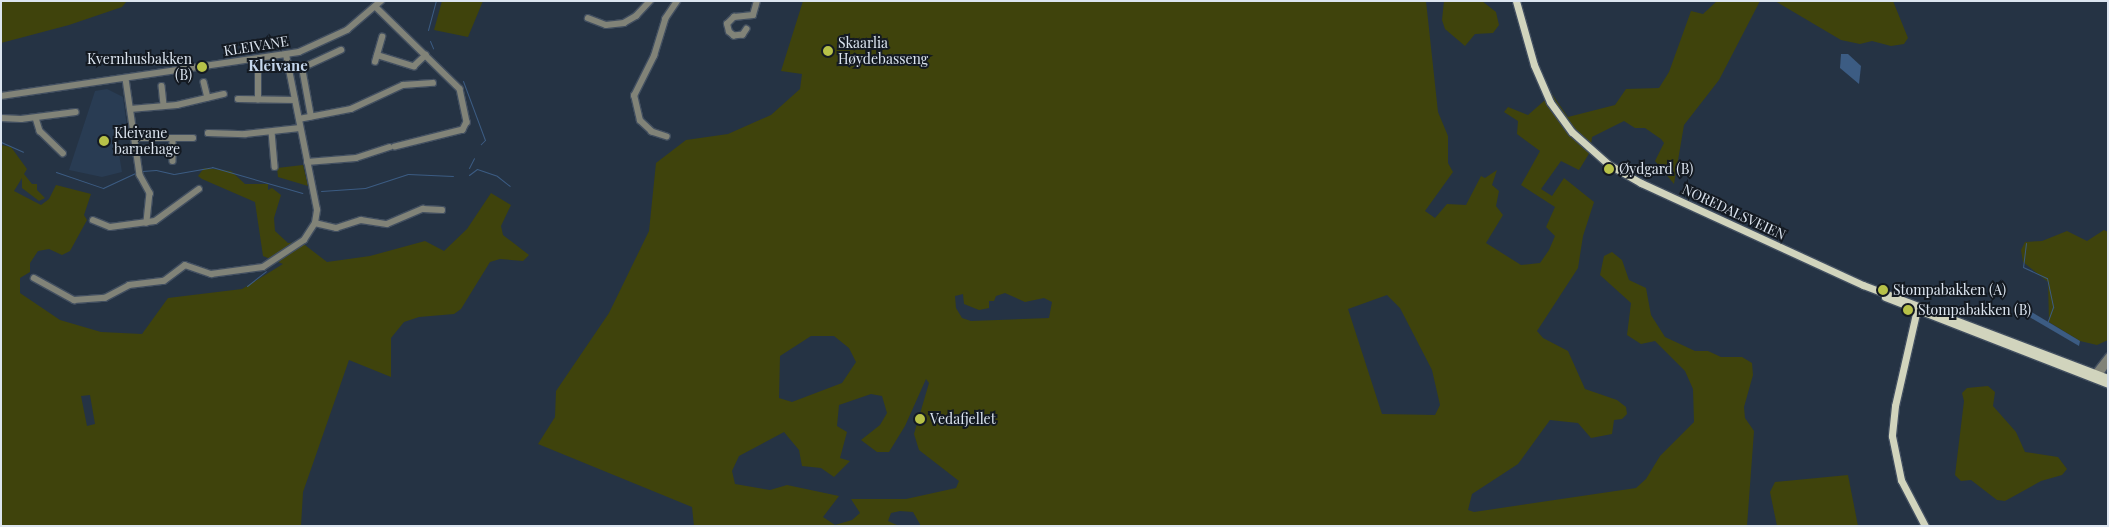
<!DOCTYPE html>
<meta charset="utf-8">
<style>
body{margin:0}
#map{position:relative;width:2109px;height:527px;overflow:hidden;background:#253344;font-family:"Playfair Display",serif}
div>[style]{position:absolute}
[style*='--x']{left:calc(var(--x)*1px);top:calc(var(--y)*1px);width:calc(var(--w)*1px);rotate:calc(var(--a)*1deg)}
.built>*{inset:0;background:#293c53}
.green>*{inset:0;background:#3f430c}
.water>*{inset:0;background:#3c5c83}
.stream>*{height:1px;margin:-0.5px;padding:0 0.5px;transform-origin:0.5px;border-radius:0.5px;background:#3c5c83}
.roads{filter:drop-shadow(1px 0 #424f60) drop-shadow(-1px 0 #424f60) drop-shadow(0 1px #424f60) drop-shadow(0 -1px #424f60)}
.minor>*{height:5.5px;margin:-2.75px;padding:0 2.75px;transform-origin:2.75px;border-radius:2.75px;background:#818378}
.major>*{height:7px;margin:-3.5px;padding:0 3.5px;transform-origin:3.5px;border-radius:3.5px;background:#d1d4bd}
.dots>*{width:14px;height:14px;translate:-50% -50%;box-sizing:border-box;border:2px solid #141a22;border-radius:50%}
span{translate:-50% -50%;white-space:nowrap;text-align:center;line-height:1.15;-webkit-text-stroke:4px #141a22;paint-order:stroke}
.poi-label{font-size:14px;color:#dce5f0}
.left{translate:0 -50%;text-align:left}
.right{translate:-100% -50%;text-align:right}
.street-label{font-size:14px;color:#dce5f0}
.neighbourhood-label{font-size:15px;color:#c4d6ec;font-weight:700}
.frame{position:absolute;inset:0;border:2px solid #dce5f0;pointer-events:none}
</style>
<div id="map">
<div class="built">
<i style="clip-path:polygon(107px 89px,123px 97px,127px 127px,115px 130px,122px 172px,102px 177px,69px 170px,95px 91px)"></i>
</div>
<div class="green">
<i style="clip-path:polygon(1px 1px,127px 1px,122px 7px,69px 25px,1px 43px)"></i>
<i style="clip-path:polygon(442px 1px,483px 1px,468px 37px,434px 30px)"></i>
<i style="clip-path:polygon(evenodd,803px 1px,1426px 1px,1438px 112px,1448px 136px,1448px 163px,1453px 172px,1425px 211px,1435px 218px,1447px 204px,1466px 205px,1481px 176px,1485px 178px,1497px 170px,1492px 185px,1499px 191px,1496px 206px,1503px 215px,1486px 243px,1521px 265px,1540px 263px,1549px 250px,1555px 236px,1546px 227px,1555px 207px,1521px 185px,1540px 151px,1517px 134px,1518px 121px,1504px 112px,1508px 107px,1528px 115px,1552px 94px,1568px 117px,1615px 105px,1626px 89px,1659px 88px,1669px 72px,1691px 11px,1703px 14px,1717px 1px,1760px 1px,1719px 80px,1684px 125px,1674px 184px,1655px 161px,1664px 143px,1661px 139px,1645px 128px,1635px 128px,1624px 121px,1592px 137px,1590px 152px,1579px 170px,1561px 161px,1541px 189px,1552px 196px,1564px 178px,1594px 202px,1583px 236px,1578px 268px,1537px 331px,1543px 338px,1568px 351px,1585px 389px,1617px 400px,1626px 407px,1627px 414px,1622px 419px,1614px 420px,1612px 434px,1591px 438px,1578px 423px,1550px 420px,1518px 464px,1472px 494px,1468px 510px,1474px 512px,1636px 488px,1646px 479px,1660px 456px,1694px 422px,1693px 389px,1685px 371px,1655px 341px,1641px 344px,1627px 335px,1631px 303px,1600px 275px,1604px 256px,1612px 252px,1622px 260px,1629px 280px,1646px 288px,1651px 315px,1665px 337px,1695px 351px,1708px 351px,1721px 357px,1742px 357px,1752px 363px,1753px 375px,1744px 407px,1745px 418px,1754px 431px,1747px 526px,921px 526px,913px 512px,900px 511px,891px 513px,888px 521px,899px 526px,694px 526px,692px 507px,538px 444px,555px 417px,556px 391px,609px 313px,649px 231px,656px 163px,686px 140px,728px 134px,771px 115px,800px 89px,802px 74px,781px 71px,803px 1px,1005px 293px,1025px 302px,1044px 298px,1052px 302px,1049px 318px,971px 321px,962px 318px,956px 308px,955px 296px,963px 294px,964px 304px,979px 310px,989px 308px,989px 301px,994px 301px,996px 296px,1005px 293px,803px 1px,1387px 295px,1400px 308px,1432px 370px,1440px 405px,1435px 415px,1382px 414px,1348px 309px,1387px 295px,803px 1px,811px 336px,834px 336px,849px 348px,856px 362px,842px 383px,792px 402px,779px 398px,780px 356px,811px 336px,803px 1px,926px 379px,929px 383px,914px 434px,919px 450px,959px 481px,956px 488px,906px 499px,851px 499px,860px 513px,852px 520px,835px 525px,823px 517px,839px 496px,787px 485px,770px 490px,735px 484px,732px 471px,739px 456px,784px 432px,799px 450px,802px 466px,821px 468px,834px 477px,850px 461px,840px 458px,847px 432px,837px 426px,839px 405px,871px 394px,882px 396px,887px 413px,880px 425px,861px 440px,877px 452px,889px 452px,905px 426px,926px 379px)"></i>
<i style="clip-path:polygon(1444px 1px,1482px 1px,1496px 12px,1499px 25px,1493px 33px,1475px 34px,1465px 46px,1445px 29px,1442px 20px)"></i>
<i style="clip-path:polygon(1775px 1px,1893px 1px,1908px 38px,1904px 44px,1891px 46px,1872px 41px,1860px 44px,1841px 40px)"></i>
<i style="clip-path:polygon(evenodd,1px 145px,11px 147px,27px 169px,24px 174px,32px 184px,37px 184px,37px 190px,45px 198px,39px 201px,22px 188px,22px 178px,14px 191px,41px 205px,49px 199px,56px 185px,91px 194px,84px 215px,87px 220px,70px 251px,62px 255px,49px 249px,38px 251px,30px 263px,30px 272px,20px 278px,20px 293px,60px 320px,101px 332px,142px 334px,168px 298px,242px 289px,283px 264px,263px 256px,255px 202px,202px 179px,198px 176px,204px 168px,231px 171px,245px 184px,268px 184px,268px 190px,272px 188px,281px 195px,274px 218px,275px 231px,288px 243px,301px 242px,327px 262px,370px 256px,425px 241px,444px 251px,467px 229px,491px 193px,511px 205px,501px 226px,503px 235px,529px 255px,523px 261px,500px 259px,490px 262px,461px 309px,454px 314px,419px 317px,404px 322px,391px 338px,391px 377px,349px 360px,303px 492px,301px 526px,1px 526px,1px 145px,90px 395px,95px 424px,87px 426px,81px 396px,90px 395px)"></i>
<i style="clip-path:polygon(303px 165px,308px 186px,278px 177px,277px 168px)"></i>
<i style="clip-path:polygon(2104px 230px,2108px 232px,2108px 340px,2097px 345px,2080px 341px,2049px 322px,2048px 282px,2023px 262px,2021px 250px,2025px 242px,2042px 241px,2067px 231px,2087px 241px)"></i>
<i style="clip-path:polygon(1988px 386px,1995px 392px,1993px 406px,2016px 432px,2025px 452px,2058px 457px,2067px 469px,2062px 475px,2041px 481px,2005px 501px,1997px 500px,1971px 480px,1961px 481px,1955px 475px,1964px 401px,1962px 393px,1967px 388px)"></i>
<i style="clip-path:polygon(1848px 475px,1858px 526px,1777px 526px,1770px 492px,1775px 482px)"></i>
</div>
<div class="water">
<i style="clip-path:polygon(1841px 54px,1848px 54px,1861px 66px,1859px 84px,1840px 68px)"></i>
<i style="clip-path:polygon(2030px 311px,2080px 341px,2079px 346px,2031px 318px,2028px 315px)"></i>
</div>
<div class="stream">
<i style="--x:428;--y:30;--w:30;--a:-75"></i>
<i style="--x:430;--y:41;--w:8;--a:67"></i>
<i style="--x:463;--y:81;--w:63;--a:69.6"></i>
<i style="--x:485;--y:140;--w:6;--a:135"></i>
<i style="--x:1;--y:142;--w:24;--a:24"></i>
<i style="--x:469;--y:168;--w:11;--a:-63"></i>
<i style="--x:142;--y:171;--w:14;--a:-4"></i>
<i style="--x:156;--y:170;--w:18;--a:13"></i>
<i style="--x:174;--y:174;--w:39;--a:-10"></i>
<i style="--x:212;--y:167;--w:94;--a:16.1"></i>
<i style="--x:56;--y:172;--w:50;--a:18.8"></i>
<i style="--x:103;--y:188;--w:38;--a:-25"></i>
<i style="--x:469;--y:175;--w:10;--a:-37"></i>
<i style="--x:477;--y:169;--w:21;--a:19"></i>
<i style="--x:497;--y:176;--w:16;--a:38"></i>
<i style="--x:321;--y:191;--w:44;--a:-3.9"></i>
<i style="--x:365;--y:188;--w:45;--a:-18"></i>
<i style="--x:408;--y:174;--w:45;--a:2.5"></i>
<i style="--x:2026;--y:243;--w:24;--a:97"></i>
<i style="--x:2023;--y:267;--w:26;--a:25"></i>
<i style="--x:2047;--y:278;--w:30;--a:78"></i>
<i style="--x:2053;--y:307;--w:15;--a:110"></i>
<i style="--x:247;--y:286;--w:24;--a:-38"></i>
</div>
<div class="roads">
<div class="minor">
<i style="--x:376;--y:7;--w:117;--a:44.3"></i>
<i style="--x:460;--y:89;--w:34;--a:78"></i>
<i style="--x:467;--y:122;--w:9;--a:117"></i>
<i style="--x:463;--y:130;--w:70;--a:166"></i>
<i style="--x:588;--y:18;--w:19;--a:21"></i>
<i style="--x:606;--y:25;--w:18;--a:-6"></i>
<i style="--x:624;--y:23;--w:14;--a:-30"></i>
<i style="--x:636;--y:16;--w:21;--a:-47"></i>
<i style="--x:747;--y:29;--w:7;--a:124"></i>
<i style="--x:743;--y:35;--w:9;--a:174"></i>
<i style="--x:734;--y:36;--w:6;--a:-141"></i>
<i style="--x:729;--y:32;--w:8;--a:-104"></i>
<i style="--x:727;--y:24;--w:10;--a:-45"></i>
<i style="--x:734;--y:17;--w:19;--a:-6"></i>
<i style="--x:753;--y:15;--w:15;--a:-74"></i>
<i style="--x:377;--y:55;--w:39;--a:17"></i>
<i style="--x:414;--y:66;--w:16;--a:-43"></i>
<i style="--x:375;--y:62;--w:26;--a:-74"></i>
<i style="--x:126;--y:79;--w:97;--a:81.7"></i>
<i style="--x:140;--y:175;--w:21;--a:61"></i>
<i style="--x:150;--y:193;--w:30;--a:96"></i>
<i style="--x:204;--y:82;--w:16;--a:76"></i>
<i style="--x:162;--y:86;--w:20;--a:84"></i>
<i style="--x:1;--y:96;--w:301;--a:-8.4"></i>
<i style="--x:299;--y:52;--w:53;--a:-24.6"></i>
<i style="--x:347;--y:30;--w:45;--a:-40.5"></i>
<i style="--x:238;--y:99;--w:57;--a:1"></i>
<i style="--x:258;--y:100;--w:26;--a:-90"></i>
<i style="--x:130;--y:109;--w:47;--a:-4.9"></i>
<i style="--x:177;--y:105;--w:48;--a:-13.2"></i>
<i style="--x:311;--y:117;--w:50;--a:-100.4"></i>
<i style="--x:302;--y:68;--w:43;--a:-24.8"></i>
<i style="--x:1;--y:118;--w:20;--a:3"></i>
<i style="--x:21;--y:119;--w:55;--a:-7.3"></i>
<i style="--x:36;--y:118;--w:14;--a:73"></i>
<i style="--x:40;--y:131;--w:32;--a:44"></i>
<i style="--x:299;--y:119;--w:53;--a:-10.9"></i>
<i style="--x:351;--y:109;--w:57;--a:-24.8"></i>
<i style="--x:403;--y:85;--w:30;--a:-4"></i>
<i style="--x:272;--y:132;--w:35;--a:85"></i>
<i style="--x:208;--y:133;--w:37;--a:2"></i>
<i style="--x:245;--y:134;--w:55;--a:-6.2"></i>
<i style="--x:667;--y:137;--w:16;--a:-162"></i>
<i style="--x:652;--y:132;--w:16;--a:-137"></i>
<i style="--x:640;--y:121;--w:26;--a:-103"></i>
<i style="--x:634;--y:96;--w:45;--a:-63.4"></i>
<i style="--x:654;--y:56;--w:39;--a:-73"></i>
<i style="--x:665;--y:19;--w:22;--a:-56"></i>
<i style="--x:134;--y:138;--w:59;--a:0"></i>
<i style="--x:173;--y:138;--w:23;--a:90"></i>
<i style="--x:307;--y:162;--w:49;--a:-4.7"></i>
<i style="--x:356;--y:158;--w:35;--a:-18"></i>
<i style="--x:93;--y:220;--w:18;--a:22"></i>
<i style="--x:110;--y:227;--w:45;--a:-7.6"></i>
<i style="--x:155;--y:221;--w:54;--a:-36"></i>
<i style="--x:315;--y:223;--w:22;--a:13"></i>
<i style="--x:336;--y:228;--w:26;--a:-18"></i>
<i style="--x:361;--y:220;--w:26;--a:9"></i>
<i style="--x:387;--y:224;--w:39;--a:-23"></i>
<i style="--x:423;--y:209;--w:19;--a:3"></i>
<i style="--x:34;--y:278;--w:46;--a:28.8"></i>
<i style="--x:74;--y:300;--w:31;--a:-4"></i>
<i style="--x:105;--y:298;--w:27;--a:-28"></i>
<i style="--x:129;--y:285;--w:35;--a:-7"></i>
<i style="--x:164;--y:281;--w:26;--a:-37"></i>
<i style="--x:185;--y:265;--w:28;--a:19"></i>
<i style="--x:211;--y:274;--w:52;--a:-7.7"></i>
<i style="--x:263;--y:267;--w:49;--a:-33.4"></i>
<i style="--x:304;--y:240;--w:20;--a:-57"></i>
<i style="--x:315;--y:223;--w:13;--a:-81"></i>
<i style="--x:317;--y:210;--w:158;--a:-101.3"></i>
<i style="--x:2094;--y:375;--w:23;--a:-52"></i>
<i style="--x:2098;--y:377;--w:18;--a:-56"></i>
</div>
<div class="major">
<i style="--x:1516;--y:1;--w:66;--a:74.3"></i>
<i style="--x:1534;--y:65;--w:40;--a:66.6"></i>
<i style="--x:1550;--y:102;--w:37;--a:54"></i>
<i style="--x:1572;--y:132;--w:48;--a:41.6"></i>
<i style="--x:1608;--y:164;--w:38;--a:30"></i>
<i style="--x:1641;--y:183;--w:244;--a:24.7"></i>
<i style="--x:1863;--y:285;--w:262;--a:20.8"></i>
<i style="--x:1885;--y:297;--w:239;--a:21.3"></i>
<i style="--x:1917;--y:309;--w:99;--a:102.8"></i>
<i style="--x:1895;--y:406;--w:30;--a:96"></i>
<i style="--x:1892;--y:436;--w:45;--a:78.4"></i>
<i style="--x:1901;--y:480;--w:52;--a:62.4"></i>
</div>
</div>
<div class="dots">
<i style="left:828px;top:51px;background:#b7c148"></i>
<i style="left:202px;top:67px;background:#b7c148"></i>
<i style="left:104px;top:141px;background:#b7c148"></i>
<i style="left:1609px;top:169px;background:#b7c148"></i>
<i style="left:1883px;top:290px;background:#b7c148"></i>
<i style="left:1908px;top:310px;background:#b7c148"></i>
<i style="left:920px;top:419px;background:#b7c148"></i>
</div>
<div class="poi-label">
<span class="left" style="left:838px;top:51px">Skaarlia<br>Høydebasseng</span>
<span class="right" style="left:192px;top:67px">Kvernhusbakken<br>(B)</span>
<span class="left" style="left:114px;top:141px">Kleivane<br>barnehage</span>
<span class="left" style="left:1619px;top:169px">Øydgard (B)</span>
<span class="left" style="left:1893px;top:290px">Stompabakken (A)</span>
<span class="left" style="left:1918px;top:310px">Stompabakken (B)</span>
<span class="left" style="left:930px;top:419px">Vedafjellet</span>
</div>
<div class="street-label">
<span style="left:256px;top:46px;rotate:-9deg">KLEIVANE</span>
<span style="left:1734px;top:212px;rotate:25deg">NOREDALSVEIEN</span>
</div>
<div class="neighbourhood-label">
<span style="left:278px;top:66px">Kleivane</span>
</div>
<div class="frame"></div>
</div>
